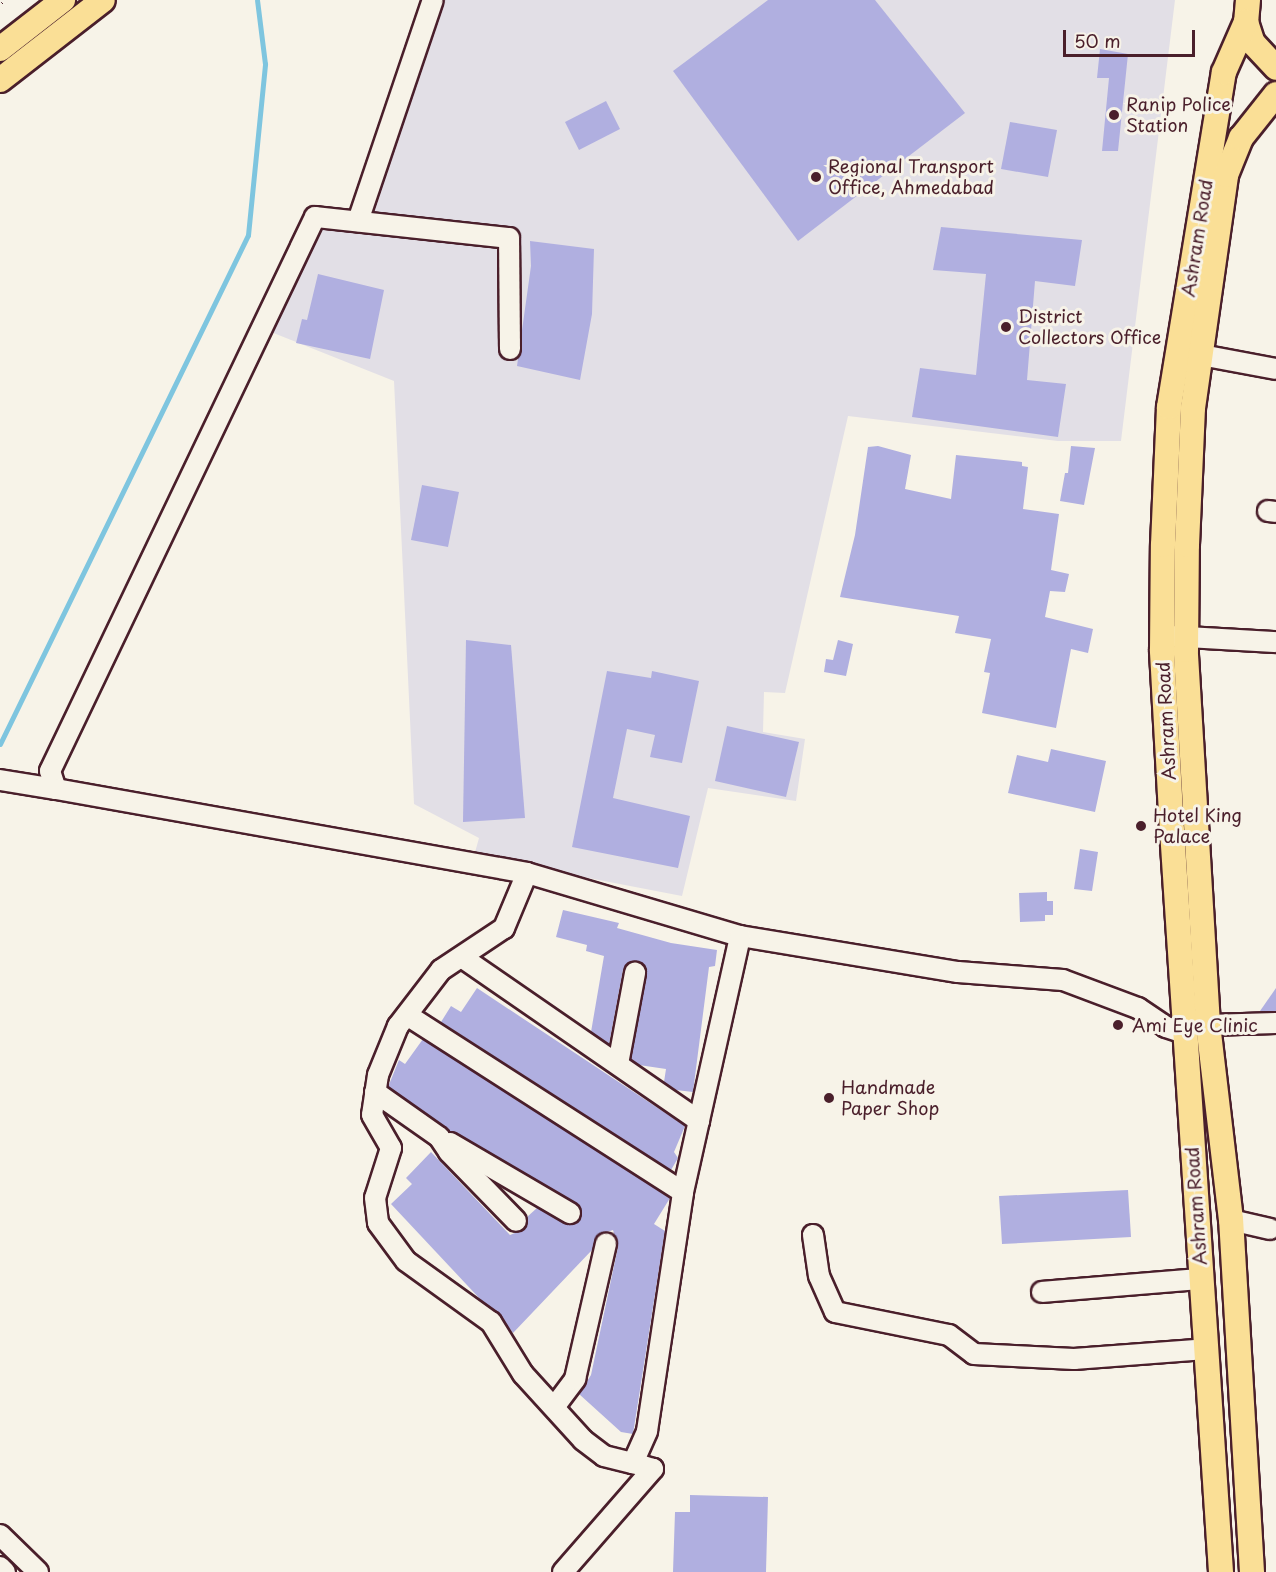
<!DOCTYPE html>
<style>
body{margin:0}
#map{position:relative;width:1276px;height:1572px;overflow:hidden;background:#f7f3e8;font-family:"Playpen Sans",sans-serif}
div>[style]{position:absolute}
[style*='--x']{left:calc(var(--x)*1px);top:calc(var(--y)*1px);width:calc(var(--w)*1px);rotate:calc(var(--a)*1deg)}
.built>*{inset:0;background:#e2dfe6}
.stream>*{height:5px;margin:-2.5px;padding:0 2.5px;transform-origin:2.5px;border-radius:2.5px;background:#7ec5df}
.building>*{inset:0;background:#b0afe0}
.roads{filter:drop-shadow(2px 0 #4a1f2b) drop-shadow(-2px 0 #4a1f2b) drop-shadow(0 2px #4a1f2b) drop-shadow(0 -2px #4a1f2b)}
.minor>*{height:20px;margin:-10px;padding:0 10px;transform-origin:10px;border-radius:10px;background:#f7f3e8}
.major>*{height:24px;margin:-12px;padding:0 12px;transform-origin:12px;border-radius:12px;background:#fadf96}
.rail>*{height:7px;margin-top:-3.5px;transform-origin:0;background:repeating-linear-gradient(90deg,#f7f3e8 0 14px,#4a1f2b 0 28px);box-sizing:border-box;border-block:2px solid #4a1f2b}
.dots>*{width:16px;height:16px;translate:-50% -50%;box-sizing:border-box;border:3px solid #f7f3e8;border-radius:50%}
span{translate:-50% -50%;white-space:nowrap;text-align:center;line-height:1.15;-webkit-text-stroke:6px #f7f3e8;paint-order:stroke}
.poi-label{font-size:18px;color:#4a1f2b}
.left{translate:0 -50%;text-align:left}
.street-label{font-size:18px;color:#4a1f2b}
.scale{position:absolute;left:1063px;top:30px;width:132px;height:27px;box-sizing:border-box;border:3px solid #4a1f2b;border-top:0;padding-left:8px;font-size:18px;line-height:21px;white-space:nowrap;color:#4a1f2b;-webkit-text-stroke:4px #f7f3e8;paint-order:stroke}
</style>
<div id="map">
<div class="built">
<i style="clip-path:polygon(421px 0,1175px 0,1121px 441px,1058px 441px,848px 416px,785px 693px,764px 692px,763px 732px,805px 739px,796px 801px,708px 788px,682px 896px,474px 856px,479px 838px,414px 804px,394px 381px,266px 330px,318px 223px,352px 227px)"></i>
</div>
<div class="stream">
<i style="--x:0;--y:744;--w:566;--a:-64.02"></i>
<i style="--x:248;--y:235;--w:172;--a:-84.3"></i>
<i style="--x:265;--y:64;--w:64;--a:-97.1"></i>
</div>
<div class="building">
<i style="clip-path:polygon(768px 0,875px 0,965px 113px,798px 241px,673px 71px)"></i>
<i style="clip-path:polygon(1100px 49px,1128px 54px,1118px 151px,1102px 151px,1109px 78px,1097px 78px)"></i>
<i style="clip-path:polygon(606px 101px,620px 129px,579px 150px,565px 122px)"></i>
<i style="clip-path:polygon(1010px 122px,1057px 130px,1048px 177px,1001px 169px)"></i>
<i style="clip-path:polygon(941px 227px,1082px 240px,1075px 286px,1035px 281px,1027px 380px,1066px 384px,1058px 437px,912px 417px,920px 368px,976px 375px,986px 274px,933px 270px)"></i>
<i style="clip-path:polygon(530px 241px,594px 249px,592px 314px,580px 380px,517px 366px,531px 266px)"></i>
<i style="clip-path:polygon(318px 274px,384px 290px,370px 359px,296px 343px,302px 319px,307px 320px)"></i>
<i style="clip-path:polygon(878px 446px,911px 455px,905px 489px,951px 499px,956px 455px,1022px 462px,1022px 466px,1028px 467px,1023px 509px,1059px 514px,1051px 570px,1069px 574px,1065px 592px,1050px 591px,1045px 617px,1093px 629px,1088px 653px,1071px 649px,1056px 728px,982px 713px,990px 673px,984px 672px,991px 639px,955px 633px,959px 616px,840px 597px,855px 535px,868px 447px)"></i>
<i style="clip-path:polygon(1071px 446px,1095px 448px,1084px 505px,1060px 501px,1065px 473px,1068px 473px)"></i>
<i style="clip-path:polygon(422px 485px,459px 492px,448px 547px,411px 540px)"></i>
<i style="clip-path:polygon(466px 640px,511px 645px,525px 818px,463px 822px)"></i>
<i style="clip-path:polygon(838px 640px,853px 644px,846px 676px,824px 672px,826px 659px,833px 660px)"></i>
<i style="clip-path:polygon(607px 671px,651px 678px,652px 671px,699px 681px,682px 763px,650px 757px,655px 735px,627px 729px,613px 798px,690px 816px,678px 868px,572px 847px)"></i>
<i style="clip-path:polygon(727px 726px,799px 742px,786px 797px,715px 781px)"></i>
<i style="clip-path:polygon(1051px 749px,1106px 761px,1095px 812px,1008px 793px,1017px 755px,1048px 762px)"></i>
<i style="clip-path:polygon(1080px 849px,1098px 852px,1092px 891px,1074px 889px)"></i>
<i style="clip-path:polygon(1047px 892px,1047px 901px,1053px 901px,1053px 915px,1045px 915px,1045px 921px,1020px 922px,1019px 893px)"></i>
<i style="clip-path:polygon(563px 910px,619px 923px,617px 928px,671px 943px,717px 950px,715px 966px,709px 967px,693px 1092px,676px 1090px,664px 1082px,666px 1069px,639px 1065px,631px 1059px,647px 975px,642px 964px,630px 962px,623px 970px,609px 1045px,591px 1032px,604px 956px,586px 951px,587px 945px,556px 937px)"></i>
<i style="clip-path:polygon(477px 988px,685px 1126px,674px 1152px,678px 1158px,671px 1170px,441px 1022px,451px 1006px,461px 1012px)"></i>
<i style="clip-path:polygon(1276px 988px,1276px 1011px,1260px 1011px)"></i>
<i style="clip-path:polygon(423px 1039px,670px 1198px,654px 1224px,665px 1231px,633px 1434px,621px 1432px,579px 1394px,591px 1375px,618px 1247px,613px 1230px,598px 1235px,592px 1250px,513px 1333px,498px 1313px,481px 1300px,391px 1204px,412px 1184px,406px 1178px,431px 1152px,510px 1235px,525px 1229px,527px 1217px,537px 1208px,569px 1225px,576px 1223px,582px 1214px,576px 1203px,449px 1131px,388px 1087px,399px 1060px,405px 1064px)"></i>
<i style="clip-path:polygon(1128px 1190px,1131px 1237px,1002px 1244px,999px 1196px)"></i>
<i style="clip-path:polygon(690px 1495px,768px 1497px,766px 1572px,673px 1572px,675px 1512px,690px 1512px)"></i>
</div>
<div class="roads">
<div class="minor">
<i style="--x:358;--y:221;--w:233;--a:-71.3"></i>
<i style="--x:510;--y:349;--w:111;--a:-90.5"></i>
<i style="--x:509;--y:238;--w:195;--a:-173.8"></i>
<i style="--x:315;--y:217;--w:614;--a:115.56"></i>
<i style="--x:50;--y:771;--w:19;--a:72"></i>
<i style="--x:56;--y:789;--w:478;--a:10.1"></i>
<i style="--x:527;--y:873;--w:222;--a:16.5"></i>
<i style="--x:740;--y:936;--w:221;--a:9.4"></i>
<i style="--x:958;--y:972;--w:105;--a:4.4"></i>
<i style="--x:1063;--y:980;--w:80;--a:20.5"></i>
<i style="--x:1138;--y:1008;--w:34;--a:34"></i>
<i style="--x:1166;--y:1027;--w:20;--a:18"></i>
<i style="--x:1201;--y:355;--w:76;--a:10.6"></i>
<i style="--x:1268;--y:511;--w:8;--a:7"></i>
<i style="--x:1171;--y:636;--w:105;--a:3.3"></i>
<i style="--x:0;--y:780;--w:57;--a:9.1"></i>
<i style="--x:527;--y:873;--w:60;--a:112.7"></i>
<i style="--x:504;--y:928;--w:76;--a:146.3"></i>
<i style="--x:441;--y:970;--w:71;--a:127.5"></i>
<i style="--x:398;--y:1026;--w:53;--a:112.2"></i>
<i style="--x:378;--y:1075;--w:40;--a:98.5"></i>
<i style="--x:372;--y:1115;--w:38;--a:60"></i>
<i style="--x:391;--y:1148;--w:52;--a:107.7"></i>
<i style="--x:375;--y:1198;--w:25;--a:83"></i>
<i style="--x:378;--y:1223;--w:47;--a:53.6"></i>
<i style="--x:406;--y:1261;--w:105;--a:35.7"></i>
<i style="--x:491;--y:1322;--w:61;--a:58.4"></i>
<i style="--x:523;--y:1374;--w:89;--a:47.7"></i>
<i style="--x:583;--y:1440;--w:26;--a:37"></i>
<i style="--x:604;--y:1456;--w:30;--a:14"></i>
<i style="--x:633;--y:1463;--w:35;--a:-66"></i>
<i style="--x:647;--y:1431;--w:242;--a:-81.4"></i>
<i style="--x:683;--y:1192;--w:262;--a:-77.4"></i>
<i style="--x:463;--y:958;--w:287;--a:34.6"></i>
<i style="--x:407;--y:1015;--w:328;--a:32.7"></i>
<i style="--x:1208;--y:1025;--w:68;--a:-1.7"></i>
<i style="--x:618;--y:1064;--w:93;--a:-79.4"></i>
<i style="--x:375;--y:1092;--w:78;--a:35.1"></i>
<i style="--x:439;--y:1137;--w:18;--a:56"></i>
<i style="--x:449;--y:1152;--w:96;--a:45.8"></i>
<i style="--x:450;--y:1143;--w:139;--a:30.3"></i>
<i style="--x:1231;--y:1220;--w:40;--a:13"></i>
<i style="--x:813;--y:1235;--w:41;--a:81.7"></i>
<i style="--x:819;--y:1276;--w:39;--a:66"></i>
<i style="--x:835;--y:1312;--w:116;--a:11.4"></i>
<i style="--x:949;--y:1335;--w:31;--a:37"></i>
<i style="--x:974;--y:1354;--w:100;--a:2.9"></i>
<i style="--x:1074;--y:1359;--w:132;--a:-4.3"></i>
<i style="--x:1042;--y:1292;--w:160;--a:-4.7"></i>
<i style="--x:555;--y:1406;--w:34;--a:-53"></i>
<i style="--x:575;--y:1379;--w:139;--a:-77.1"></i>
<i style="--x:0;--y:1535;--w:53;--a:44.2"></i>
<i style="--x:0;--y:1567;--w:7;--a:45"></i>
<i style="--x:563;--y:1572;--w:137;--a:-48.9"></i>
<i style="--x:653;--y:1469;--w:21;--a:-163"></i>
</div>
<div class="major">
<i style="--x:1248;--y:0;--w:22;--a:95"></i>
<i style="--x:1246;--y:22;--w:22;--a:72"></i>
<i style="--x:1253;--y:43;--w:34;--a:47"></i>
<i style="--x:0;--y:49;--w:80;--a:-37.9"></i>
<i style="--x:0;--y:80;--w:130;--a:-37.8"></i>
<i style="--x:1221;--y:1572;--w:743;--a:-93.78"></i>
<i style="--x:1172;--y:831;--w:181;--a:-93.2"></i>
<i style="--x:1162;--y:650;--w:105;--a:-89.5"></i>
<i style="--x:1163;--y:545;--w:138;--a:-87.5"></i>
<i style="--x:1169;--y:407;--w:339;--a:-80.7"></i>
<i style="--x:1224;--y:72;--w:55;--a:-66.3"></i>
<i style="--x:1252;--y:1572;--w:353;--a:-93.4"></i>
<i style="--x:1231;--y:1220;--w:196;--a:-96.7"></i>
<i style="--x:1208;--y:1025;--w:376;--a:-93.4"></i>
<i style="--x:1186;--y:650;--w:105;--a:-89.5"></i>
<i style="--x:1187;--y:545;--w:137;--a:-87.5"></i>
<i style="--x:1193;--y:408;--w:235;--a:-81.9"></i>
<i style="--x:1226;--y:175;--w:40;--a:-68"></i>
<i style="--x:1241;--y:138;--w:56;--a:-51.5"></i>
</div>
</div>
<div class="rail">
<i style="--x:0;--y:1;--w:1;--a:-45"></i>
</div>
<div class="dots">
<i style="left:1114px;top:115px;background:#4a1f2b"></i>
<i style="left:816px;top:177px;background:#4a1f2b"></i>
<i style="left:1006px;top:327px;background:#4a1f2b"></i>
<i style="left:1141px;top:826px;background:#4a1f2b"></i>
<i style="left:1118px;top:1025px;background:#4a1f2b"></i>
<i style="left:829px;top:1098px;background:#4a1f2b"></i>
</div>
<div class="poi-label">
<span class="left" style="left:1126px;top:115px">Ranip Police<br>Station</span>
<span class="left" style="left:828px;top:177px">Regional Transport<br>Office, Ahmedabad</span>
<span class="left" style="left:1018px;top:327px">District<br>Collectors Office</span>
<span class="left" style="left:1153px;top:826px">Hotel King<br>Palace</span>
<span class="left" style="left:1132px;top:1025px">Ami Eye Clinic</span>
<span class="left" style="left:841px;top:1098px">Handmade<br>Paper Shop</span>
</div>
<div class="street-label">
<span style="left:1197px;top:238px;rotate:-81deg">Ashram Road</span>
<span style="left:1166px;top:721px;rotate:-93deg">Ashram Road</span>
<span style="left:1196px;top:1206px;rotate:-94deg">Ashram Road</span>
</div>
<div class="scale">50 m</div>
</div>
